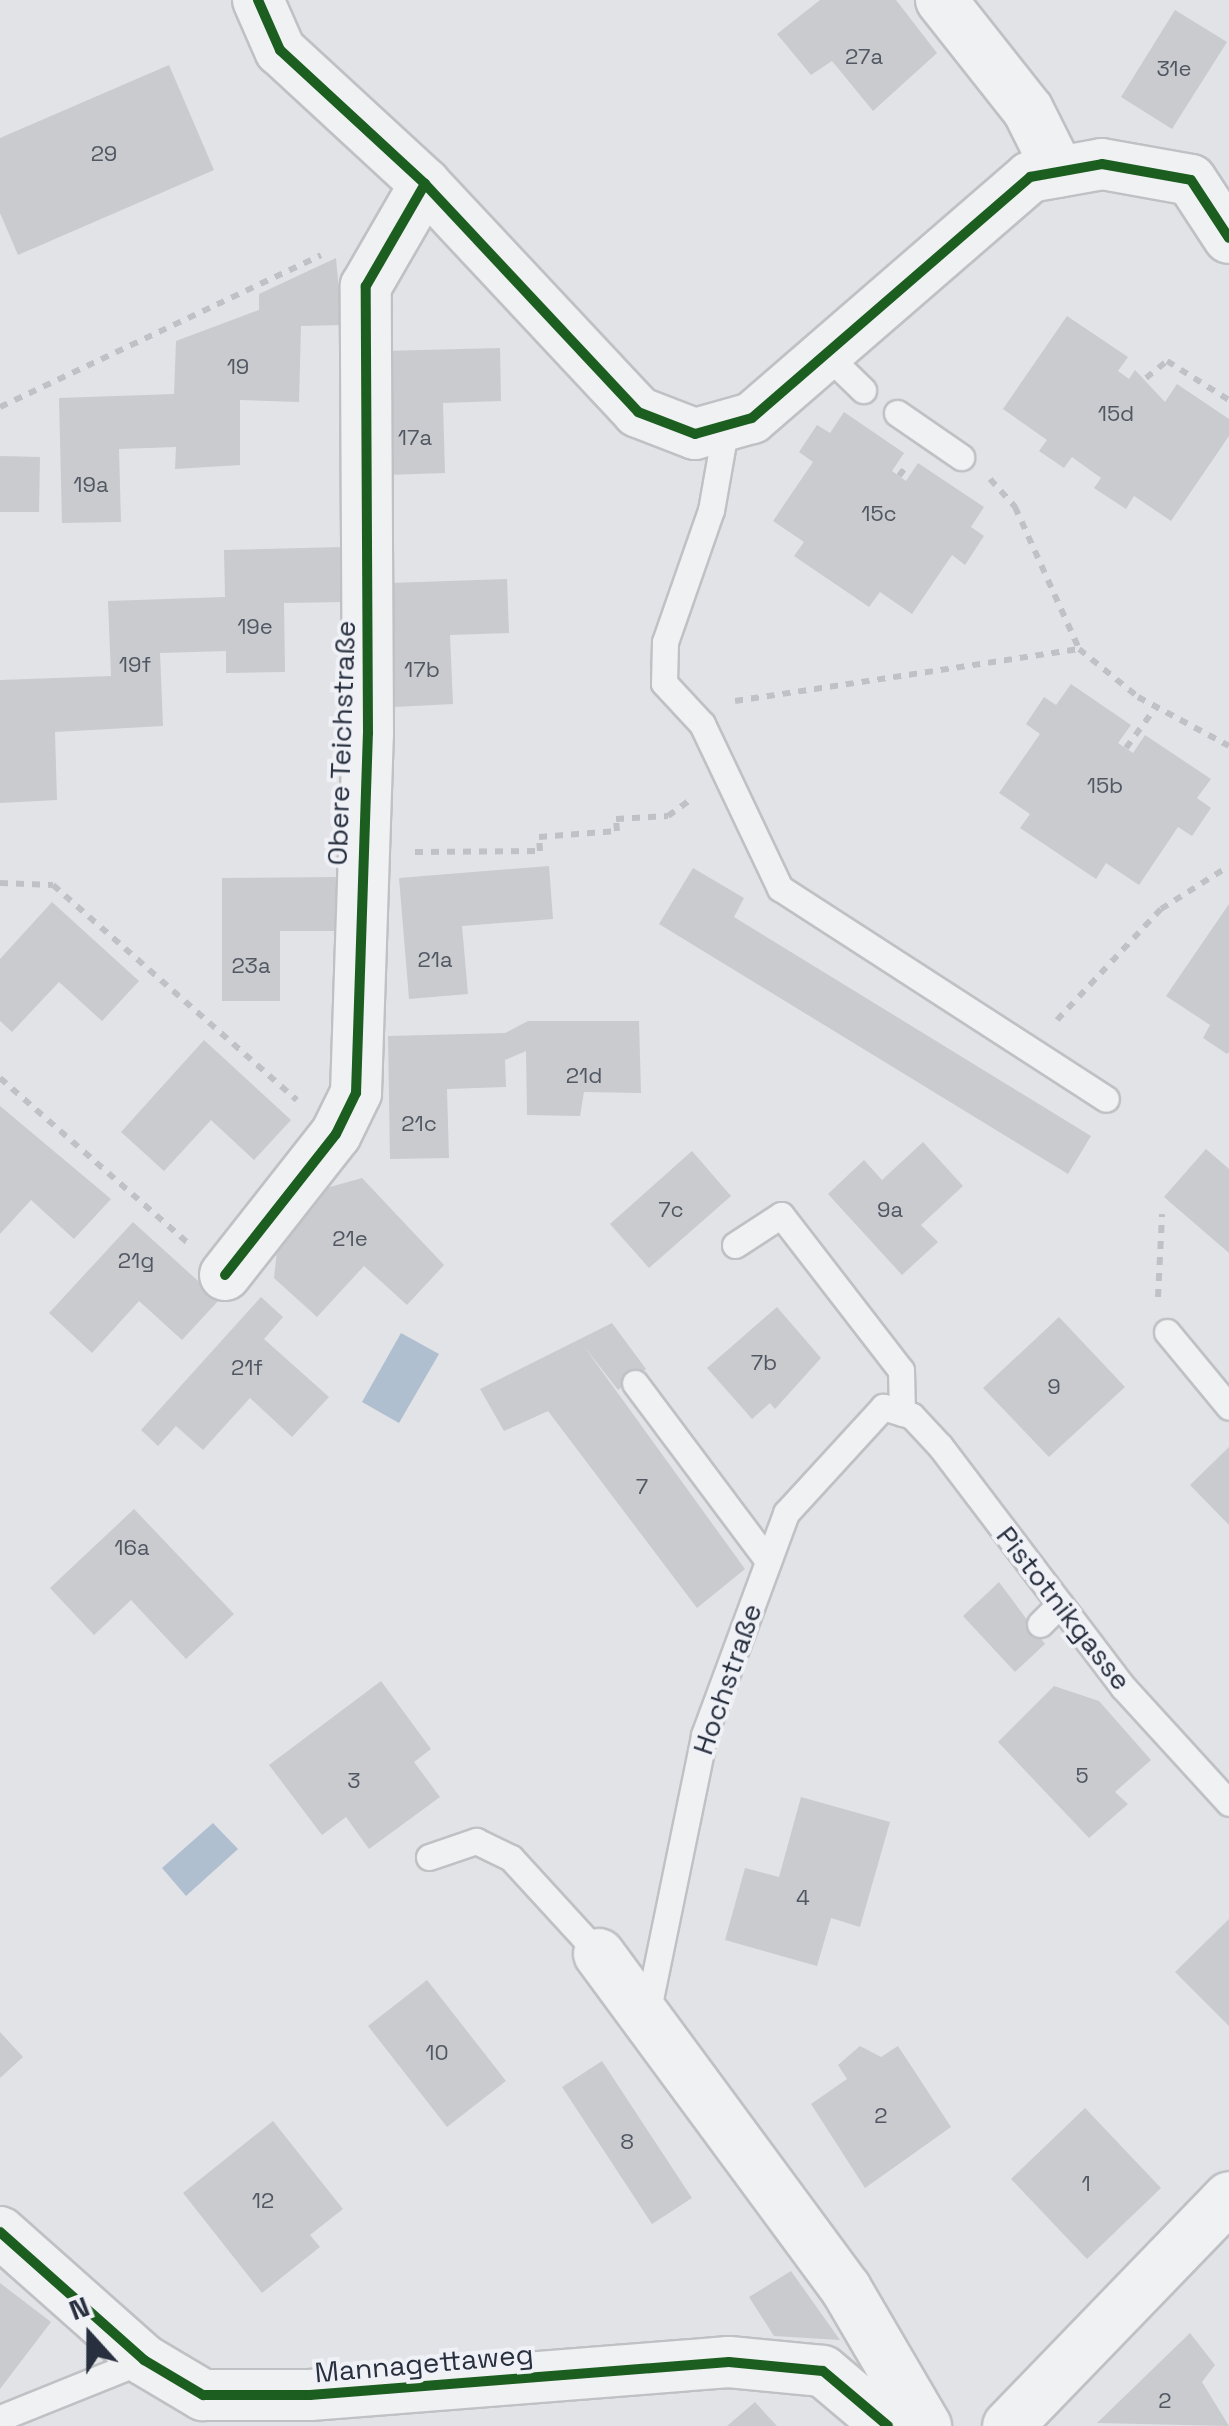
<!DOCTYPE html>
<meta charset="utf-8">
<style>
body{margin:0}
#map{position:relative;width:1229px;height:2426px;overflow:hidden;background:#e1e3e6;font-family:"Space Grotesk",sans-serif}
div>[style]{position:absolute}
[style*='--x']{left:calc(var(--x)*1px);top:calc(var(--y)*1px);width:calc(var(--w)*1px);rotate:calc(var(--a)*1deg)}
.water>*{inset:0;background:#b0bfd0}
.building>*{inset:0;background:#cacbce}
.path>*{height:6px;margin-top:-3px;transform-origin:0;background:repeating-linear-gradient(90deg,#c0c1c6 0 8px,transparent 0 16px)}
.roads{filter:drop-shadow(2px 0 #bfc1c4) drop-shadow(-2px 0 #bfc1c4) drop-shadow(0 2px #bfc1c4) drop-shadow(0 -2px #bfc1c4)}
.lane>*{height:25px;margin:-12.5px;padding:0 12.5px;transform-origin:12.5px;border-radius:12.5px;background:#f0f1f3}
.street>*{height:50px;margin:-25px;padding:0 25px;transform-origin:25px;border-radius:25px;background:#f0f1f3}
.cycleway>*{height:10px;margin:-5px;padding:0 5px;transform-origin:5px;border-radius:5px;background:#1b5e20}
span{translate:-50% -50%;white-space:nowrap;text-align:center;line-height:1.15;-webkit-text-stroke:8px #eff1f6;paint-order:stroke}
.number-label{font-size:22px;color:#515864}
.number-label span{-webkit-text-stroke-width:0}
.street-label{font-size:28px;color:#28303f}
.north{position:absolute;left:40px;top:2286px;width:100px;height:100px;-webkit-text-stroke:8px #eff1f6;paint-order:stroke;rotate:339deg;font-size:28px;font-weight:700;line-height:40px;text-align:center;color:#28303f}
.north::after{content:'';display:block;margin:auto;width:35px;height:45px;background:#28303f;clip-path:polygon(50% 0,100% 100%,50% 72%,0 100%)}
</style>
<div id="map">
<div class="water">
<i style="clip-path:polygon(401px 1333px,439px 1354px,399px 1423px,362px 1402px)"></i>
<i style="clip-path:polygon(213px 1823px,238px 1849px,186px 1896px,162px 1868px)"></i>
</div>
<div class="building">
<i style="clip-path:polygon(820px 0,896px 0,937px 53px,873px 111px,832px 61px,811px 75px,777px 34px)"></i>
<i style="clip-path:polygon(1175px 10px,1227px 42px,1172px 129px,1121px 97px)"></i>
<i style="clip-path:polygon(169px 65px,214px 170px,18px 255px,0 213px,0 138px)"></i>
<i style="clip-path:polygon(336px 258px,342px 325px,301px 326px,299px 402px,240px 400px,240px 465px,175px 469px,176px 447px,119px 449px,121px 522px,62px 523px,59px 398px,174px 394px,176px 341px,259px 310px,259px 294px)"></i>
<i style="clip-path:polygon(1067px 316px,1128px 357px,1118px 371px,1129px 379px,1135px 370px,1165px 402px,1177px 384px,1229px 419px,1229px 436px,1171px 521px,1134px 496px,1126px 509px,1094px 488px,1101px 478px,1072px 457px,1064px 468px,1039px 451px,1047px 440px,1003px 409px)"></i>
<i style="clip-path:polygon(500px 348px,501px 401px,443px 403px,445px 473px,387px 475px,383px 351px)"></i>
<i style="clip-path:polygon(844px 412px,904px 453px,892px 471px,906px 481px,918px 463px,984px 507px,971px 527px,984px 536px,965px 565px,952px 555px,912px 614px,880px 592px,869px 607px,794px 556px,804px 542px,773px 521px,813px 462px,799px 452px,817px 425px,830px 433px)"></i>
<i style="clip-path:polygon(0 456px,40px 457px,39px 512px,0 512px)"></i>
<i style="clip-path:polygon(343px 547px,344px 602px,284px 603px,285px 672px,226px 673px,226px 651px,160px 653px,163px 726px,55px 732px,57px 800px,0 803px,0 680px,111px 676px,108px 601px,225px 597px,224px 550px)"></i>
<i style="clip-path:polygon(507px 579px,509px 633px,450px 635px,453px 704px,394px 707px,390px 583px)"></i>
<i style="clip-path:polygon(1071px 684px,1131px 725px,1118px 743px,1133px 753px,1145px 735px,1211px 779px,1197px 798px,1211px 808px,1192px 836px,1178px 827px,1139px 885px,1106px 863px,1096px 879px,1020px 828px,1030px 814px,999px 793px,1040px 734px,1026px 724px,1044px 697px,1056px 705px)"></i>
<i style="clip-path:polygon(549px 866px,553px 919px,462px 926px,468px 994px,409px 999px,399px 878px)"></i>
<i style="clip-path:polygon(693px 868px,744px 898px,734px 917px,1091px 1136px,1068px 1174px,659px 924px)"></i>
<i style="clip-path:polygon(338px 877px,339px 931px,280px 931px,280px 1001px,222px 1001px,222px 878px)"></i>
<i style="clip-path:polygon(52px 902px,139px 981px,102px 1021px,59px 982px,12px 1032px,0 1021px,0 959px)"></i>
<i style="clip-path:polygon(1229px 904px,1229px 1052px,1227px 1054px,1203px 1038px,1210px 1025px,1166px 996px)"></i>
<i style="clip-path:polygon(528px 1021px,639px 1021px,641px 1093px,584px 1092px,580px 1116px,527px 1115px,526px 1051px,505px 1060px,506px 1087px,447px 1089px,449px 1158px,390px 1159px,388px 1036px,505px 1033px)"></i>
<i style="clip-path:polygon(204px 1040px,291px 1120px,254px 1160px,211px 1120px,164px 1171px,121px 1132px)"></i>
<i style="clip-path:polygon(0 1106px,111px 1199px,74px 1239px,31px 1200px,0 1234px)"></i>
<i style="clip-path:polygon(923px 1142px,963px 1186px,921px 1225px,938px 1242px,902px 1275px,828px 1194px,864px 1160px,882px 1180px)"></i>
<i style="clip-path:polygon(1206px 1149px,1229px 1169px,1229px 1253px,1164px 1197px)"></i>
<i style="clip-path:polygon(692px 1151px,731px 1196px,649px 1268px,610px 1224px)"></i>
<i style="clip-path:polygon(362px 1178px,444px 1265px,407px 1305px,364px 1266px,317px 1317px,274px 1278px,277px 1250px,319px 1190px)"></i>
<i style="clip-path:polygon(133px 1222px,219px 1300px,182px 1340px,139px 1301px,92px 1353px,49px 1313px)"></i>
<i style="clip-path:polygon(261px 1297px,283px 1317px,264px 1339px,329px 1397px,292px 1437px,250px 1398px,203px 1450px,176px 1426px,158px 1446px,141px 1430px)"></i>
<i style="clip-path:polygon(777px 1307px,821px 1358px,775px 1409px,770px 1403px,752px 1419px,707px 1368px)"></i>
<i style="clip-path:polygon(1059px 1317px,1125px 1387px,1049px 1457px,983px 1388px)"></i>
<i style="clip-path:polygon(612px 1323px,646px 1369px,618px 1390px,583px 1345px,745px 1569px,697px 1608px,548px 1411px,504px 1431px,480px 1389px)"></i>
<i style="clip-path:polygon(1229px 1447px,1229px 1525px,1190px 1485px)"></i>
<i style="clip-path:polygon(134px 1509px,234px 1614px,186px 1659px,131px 1600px,94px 1635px,50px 1588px)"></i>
<i style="clip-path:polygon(999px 1582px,1045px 1644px,1015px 1672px,963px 1616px)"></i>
<i style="clip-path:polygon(381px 1681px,431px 1749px,414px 1762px,440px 1797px,369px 1849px,346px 1817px,322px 1835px,269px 1765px)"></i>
<i style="clip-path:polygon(1054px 1686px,1099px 1701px,1151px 1760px,1115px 1792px,1128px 1804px,1089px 1838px,998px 1742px)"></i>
<i style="clip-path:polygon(801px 1797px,890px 1822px,860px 1927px,831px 1918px,817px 1966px,725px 1940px,745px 1868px,779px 1877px)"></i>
<i style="clip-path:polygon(1229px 1919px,1229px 2026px,1175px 1972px)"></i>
<i style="clip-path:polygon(427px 1980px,506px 2081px,447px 2127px,368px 2026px)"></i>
<i style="clip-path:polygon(0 2032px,23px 2057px,0 2078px)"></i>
<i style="clip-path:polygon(860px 2046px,881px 2057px,898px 2046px,951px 2127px,865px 2188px,811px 2104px,847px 2079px,838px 2065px)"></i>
<i style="clip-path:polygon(602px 2061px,692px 2198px,652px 2224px,562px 2087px)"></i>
<i style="clip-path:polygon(1085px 2108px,1161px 2188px,1087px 2259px,1011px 2179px)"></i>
<i style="clip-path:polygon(273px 2121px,343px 2209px,310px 2235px,320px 2247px,262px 2293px,183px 2193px)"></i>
<i style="clip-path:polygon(791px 2271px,840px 2340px,774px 2336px,749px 2297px)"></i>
<i style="clip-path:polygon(0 2283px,51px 2322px,0 2389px)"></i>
<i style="clip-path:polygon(1190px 2333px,1215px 2365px,1202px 2382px,1229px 2426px,1097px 2423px)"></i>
<i style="clip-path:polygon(755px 2402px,777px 2426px,727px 2426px)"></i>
</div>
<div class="path">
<i style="--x:1146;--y:378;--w:27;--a:-39"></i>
<i style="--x:1167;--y:361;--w:73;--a:32.2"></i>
<i style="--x:0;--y:407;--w:355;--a:-25.3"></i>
<i style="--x:899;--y:476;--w:14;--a:-54"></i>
<i style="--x:990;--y:479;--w:38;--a:48"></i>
<i style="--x:1015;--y:507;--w:156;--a:65.7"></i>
<i style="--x:1079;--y:649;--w:76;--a:39.1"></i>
<i style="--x:1138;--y:697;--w:103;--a:28.3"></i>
<i style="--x:735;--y:701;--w:348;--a:-8.6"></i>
<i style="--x:1126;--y:748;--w:51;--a:-53.8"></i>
<i style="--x:415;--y:852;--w:125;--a:-0.5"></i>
<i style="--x:540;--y:851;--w:14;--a:-94"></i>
<i style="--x:539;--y:837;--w:78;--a:-4.4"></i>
<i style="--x:617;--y:831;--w:12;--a:-95"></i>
<i style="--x:616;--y:819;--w:52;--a:-3.3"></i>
<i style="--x:668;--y:816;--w:31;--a:-36"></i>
<i style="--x:0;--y:883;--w:53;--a:2.2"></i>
<i style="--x:53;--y:885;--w:325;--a:41.4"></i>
<i style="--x:1057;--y:1020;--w:152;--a:-46.9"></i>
<i style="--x:1161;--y:909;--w:80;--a:-32.3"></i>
<i style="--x:0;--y:1078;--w:249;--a:41.3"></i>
<i style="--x:1158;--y:1297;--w:83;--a:-87.2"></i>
</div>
<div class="roads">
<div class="lane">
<i style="--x:828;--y:356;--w:49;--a:44.2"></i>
<i style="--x:897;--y:413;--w:78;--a:34.5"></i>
<i style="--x:725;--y:431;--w:80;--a:100"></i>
<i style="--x:711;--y:510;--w:140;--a:109.2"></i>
<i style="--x:665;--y:642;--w:41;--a:91.4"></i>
<i style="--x:664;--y:683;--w:56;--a:47.2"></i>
<i style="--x:702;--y:724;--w:182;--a:64.6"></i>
<i style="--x:780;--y:888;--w:388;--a:32.9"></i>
<i style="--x:735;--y:1245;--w:55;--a:-33.1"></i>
<i style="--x:781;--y:1215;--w:196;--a:52.3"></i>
<i style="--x:901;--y:1370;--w:43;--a:88.7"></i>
<i style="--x:1167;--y:1332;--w:97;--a:50.4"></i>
<i style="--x:635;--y:1383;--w:222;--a:53.2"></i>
<i style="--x:1040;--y:1624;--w:28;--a:-45"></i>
<i style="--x:429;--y:1857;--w:50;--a:-18.8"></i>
<i style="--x:476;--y:1841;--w:39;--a:26"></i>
<i style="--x:511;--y:1858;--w:130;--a:47.5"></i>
<i style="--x:648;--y:2009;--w:280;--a:-78.4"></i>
<i style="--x:704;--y:1735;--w:237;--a:-69.7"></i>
<i style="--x:786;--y:1513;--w:144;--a:-47.5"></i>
<i style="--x:883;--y:1407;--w:30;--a:17"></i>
<i style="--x:912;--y:1416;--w:41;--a:47"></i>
<i style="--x:940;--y:1446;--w:303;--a:52.8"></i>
<i style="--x:1123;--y:1687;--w:157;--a:47.6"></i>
<i style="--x:0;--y:2418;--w:155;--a:-21.9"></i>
</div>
<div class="street">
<i style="--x:258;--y:0;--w:55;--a:66.3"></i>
<i style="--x:280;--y:50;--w:197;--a:42.7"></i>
<i style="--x:425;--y:184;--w:312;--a:46.9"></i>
<i style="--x:638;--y:412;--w:61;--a:21.1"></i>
<i style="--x:695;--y:434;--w:59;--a:-15.7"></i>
<i style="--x:752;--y:418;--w:368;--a:-40.9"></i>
<i style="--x:1030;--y:177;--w:73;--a:-10.2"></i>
<i style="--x:1102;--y:164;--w:90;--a:10.2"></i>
<i style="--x:1191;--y:180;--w:69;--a:56.8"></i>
<i style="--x:941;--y:0;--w:140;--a:51.7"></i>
<i style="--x:1028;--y:110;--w:69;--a:63.4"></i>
<i style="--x:225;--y:1275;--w:179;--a:-51.8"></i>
<i style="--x:336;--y:1134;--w:46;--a:-64"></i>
<i style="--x:356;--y:1093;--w:360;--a:-88.1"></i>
<i style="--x:368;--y:733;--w:447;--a:-90.3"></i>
<i style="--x:366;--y:286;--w:118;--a:-60"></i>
<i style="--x:599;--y:1954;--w:416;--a:53.6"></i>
<i style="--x:846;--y:2289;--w:159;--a:59.7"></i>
<i style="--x:0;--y:2232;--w:193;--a:41.6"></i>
<i style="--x:144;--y:2360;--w:69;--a:30.7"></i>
<i style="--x:203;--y:2395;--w:107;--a:0"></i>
<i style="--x:310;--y:2395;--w:420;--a:-4.5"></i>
<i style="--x:729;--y:2362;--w:94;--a:5.5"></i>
<i style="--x:823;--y:2371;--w:85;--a:40.2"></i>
<i style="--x:1008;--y:2426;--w:318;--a:-46"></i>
</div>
</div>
<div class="cycleway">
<i style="--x:258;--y:0;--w:55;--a:66.3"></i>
<i style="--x:280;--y:50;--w:197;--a:42.7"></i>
<i style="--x:425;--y:184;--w:312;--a:46.9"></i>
<i style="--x:638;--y:412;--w:61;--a:21.1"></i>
<i style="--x:695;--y:434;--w:59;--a:-15.7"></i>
<i style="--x:752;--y:418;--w:368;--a:-40.9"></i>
<i style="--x:1030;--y:177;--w:73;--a:-10.2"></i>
<i style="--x:1102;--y:164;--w:90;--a:10.2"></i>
<i style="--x:1191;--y:180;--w:69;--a:56.8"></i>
<i style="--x:225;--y:1275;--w:179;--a:-51.8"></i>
<i style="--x:336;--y:1134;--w:46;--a:-64"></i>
<i style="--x:356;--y:1093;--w:360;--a:-88.1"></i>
<i style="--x:368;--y:733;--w:447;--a:-90.3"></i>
<i style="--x:366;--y:286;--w:118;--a:-60"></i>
<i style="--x:0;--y:2232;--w:193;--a:41.6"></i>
<i style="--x:144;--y:2360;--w:69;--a:30.7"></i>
<i style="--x:203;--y:2395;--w:107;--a:0"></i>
<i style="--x:310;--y:2395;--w:420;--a:-4.5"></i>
<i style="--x:729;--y:2362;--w:94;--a:5.5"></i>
<i style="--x:823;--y:2371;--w:85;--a:40.2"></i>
</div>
<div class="number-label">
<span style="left:864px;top:57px">27a</span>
<span style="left:1174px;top:69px">31e</span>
<span style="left:104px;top:154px">29</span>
<span style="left:238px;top:367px">19</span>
<span style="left:1116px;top:414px">15d</span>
<span style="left:415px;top:438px">17a</span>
<span style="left:91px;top:485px">19a</span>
<span style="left:879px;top:514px">15c</span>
<span style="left:255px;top:627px">19e</span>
<span style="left:135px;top:665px">19f</span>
<span style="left:422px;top:670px">17b</span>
<span style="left:1105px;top:786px">15b</span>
<span style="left:435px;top:960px">21a</span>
<span style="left:251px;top:966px">23a</span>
<span style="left:584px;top:1076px">21d</span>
<span style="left:419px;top:1124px">21c</span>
<span style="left:671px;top:1210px">7c</span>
<span style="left:890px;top:1210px">9a</span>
<span style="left:350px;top:1239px">21e</span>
<span style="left:136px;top:1261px">21g</span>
<span style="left:764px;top:1363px">7b</span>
<span style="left:247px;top:1368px">21f</span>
<span style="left:1054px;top:1387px">9</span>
<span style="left:642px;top:1487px">7</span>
<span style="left:132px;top:1548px">16a</span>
<span style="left:1082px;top:1776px">5</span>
<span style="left:354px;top:1781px">3</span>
<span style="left:803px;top:1898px">4</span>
<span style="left:437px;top:2053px">10</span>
<span style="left:881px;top:2116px">2</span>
<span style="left:627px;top:2142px">8</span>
<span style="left:1086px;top:2184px">1</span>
<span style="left:263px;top:2201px">12</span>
<span style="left:1165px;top:2401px">2</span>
</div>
<div class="street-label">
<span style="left:341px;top:743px;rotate:-88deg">Obere Teichstraße</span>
<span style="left:1064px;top:1608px;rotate:52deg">Pistotnikgasse</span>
<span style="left:727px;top:1679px;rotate:-71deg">Hochstraße</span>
<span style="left:424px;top:2363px;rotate:-5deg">Mannagettaweg</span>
</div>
<div class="north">N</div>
</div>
